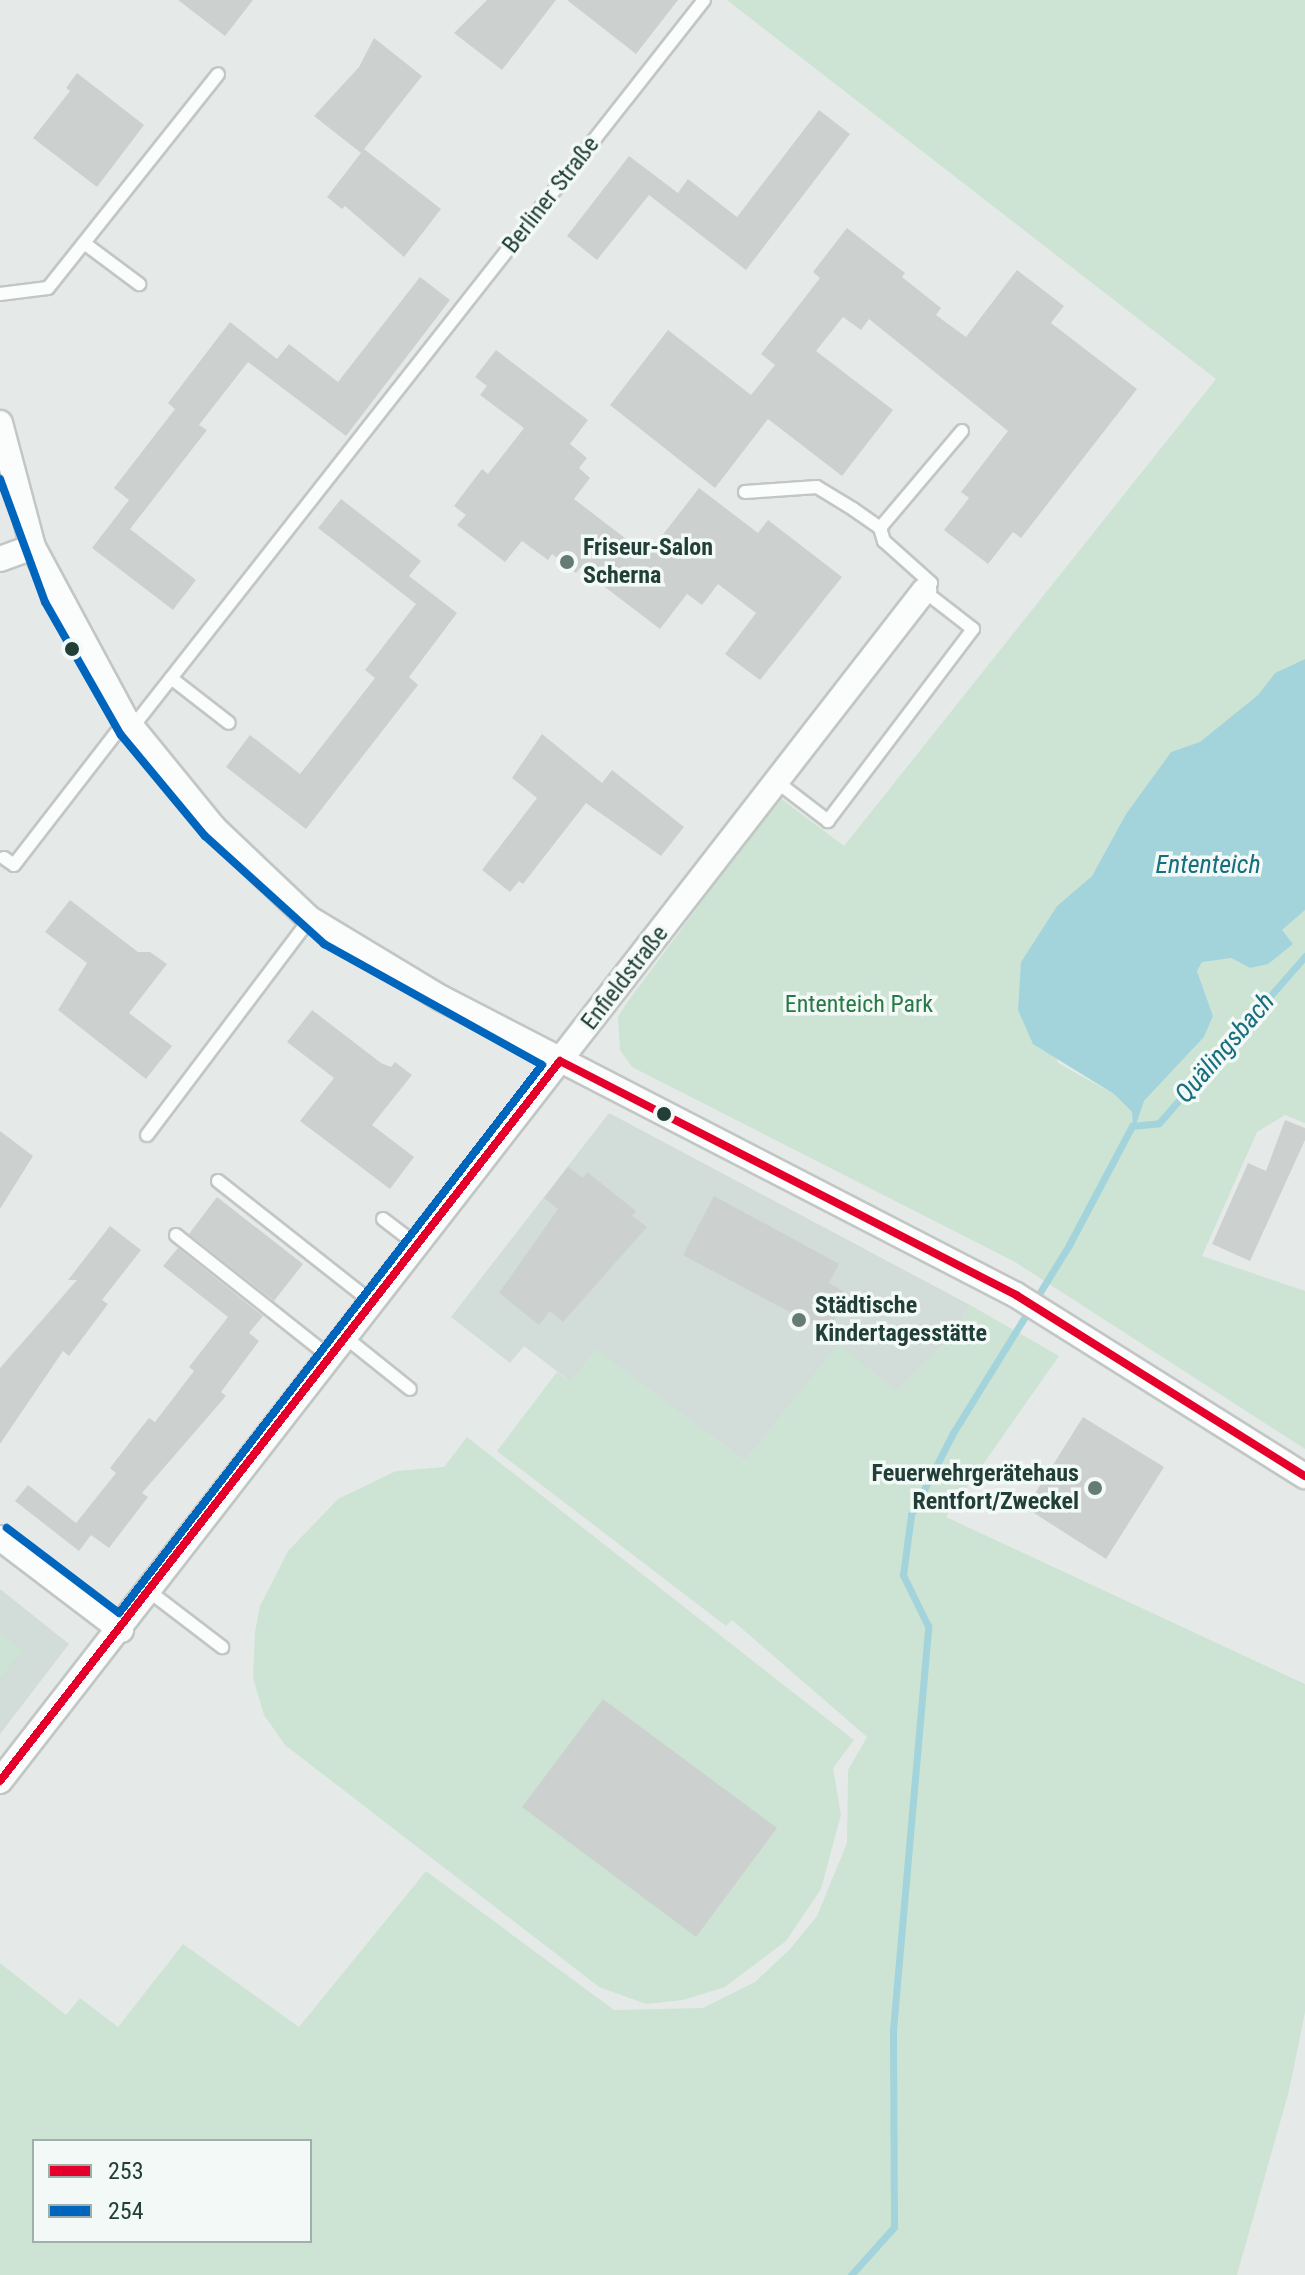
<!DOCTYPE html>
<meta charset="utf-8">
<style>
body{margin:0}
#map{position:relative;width:1305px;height:2275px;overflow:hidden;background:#e5eae8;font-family:"Roboto Condensed",sans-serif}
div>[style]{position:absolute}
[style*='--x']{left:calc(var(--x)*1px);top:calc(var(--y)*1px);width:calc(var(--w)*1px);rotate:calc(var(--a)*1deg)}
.built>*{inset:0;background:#d2dcd8}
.green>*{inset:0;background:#cde4d4}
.water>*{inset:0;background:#a3d3db}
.stream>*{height:7px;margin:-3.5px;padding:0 3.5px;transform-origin:3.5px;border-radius:3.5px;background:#a3d3db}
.building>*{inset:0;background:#ccd1cf}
.roads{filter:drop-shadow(2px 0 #c2c7c5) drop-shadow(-2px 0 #c2c7c5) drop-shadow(0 2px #c2c7c5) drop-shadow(0 -2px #c2c7c5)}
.service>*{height:12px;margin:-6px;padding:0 6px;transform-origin:6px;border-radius:6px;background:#fbfcfc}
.minor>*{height:24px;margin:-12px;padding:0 12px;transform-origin:12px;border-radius:12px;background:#fbfcfc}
.bus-1>*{height:8px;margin:-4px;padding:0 4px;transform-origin:4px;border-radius:4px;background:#e4002b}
.bus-2>*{height:8px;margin:-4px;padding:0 4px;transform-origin:4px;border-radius:4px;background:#0065bd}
.dots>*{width:22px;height:22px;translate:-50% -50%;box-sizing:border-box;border:4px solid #f3f9f6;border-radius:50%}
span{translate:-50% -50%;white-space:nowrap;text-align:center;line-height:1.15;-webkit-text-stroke:7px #f3f9f6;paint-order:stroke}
.street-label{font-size:24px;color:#213f37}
.poi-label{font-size:24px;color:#213f37;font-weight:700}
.left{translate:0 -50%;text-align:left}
.right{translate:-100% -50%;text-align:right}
.park-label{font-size:24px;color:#297847}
.water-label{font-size:26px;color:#176e7e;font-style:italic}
.legend{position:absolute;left:32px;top:2139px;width:280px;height:104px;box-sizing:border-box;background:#f3f9f6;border:2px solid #9fafaa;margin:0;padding:10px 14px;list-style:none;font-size:24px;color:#213f37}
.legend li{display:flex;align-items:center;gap:16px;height:40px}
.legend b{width:40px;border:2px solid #9fafaa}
</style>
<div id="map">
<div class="built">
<i style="clip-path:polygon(609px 1113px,970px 1305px,954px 1335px,896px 1391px,838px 1345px,745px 1461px,596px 1350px,571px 1382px,524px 1346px,510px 1363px,451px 1317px)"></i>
<i style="clip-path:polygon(0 1589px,69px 1644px,0 1734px)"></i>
</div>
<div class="green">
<i style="clip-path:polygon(727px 0,1305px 0,1305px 659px,1275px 673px,1258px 695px,1200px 743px,1171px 752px,1126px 814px,1092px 876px,1057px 906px,1021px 962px,1058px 1063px,1114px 1094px,1132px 1112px,1132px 1126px,1144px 1101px,1204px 1037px,1213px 1016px,1197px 971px,1202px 961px,1231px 958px,1250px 968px,1293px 944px,1281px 930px,1305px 910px,1305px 1123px,1285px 1115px,1257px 1132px,1202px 1256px,1305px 1291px,1305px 1449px,1015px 1262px,632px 1067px,620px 1050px,618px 1017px,626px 1004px,779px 797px,844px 846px,1216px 379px)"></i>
<i style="clip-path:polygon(evenodd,970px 1305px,1059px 1356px,946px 1517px,1305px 1684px,1305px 2012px,1289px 2091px,1237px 2275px,0 2275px,0 1963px,66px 2015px,80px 1998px,118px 2027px,183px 1944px,299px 2027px,426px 1871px,614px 2010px,703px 2008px,755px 1982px,790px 1949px,817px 1916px,847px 1843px,848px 1770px,867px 1737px,732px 1620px,726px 1626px,497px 1451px,557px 1372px,571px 1382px,596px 1349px,745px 1461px,838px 1344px,896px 1391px,954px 1335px,970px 1305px,34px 2141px,310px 2141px,310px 2241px,34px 2241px,34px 2141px)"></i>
<i style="clip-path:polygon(467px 1437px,854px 1740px,833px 1768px,841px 1815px,821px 1889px,786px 1941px,725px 1987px,683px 2000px,646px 2004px,599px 1987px,285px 1745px,264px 1715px,253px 1678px,255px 1632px,260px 1606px,288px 1551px,338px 1499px,396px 1471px,444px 1467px)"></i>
<i style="clip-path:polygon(0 1633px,22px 1650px,0 1679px)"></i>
</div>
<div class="water">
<i style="clip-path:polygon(1305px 659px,1305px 910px,1282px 930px,1293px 944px,1268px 964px,1250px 968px,1231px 958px,1202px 962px,1197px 971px,1213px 1016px,1204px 1037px,1144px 1101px,1133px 1133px,1132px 1112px,1114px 1094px,1033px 1044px,1018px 1010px,1021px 962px,1057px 906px,1092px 876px,1126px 814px,1171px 752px,1200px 742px,1258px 695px,1275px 673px)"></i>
</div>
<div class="stream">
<i style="--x:851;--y:2275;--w:64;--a:-48.1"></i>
<i style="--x:894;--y:2227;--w:197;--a:-90.3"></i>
<i style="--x:893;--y:2030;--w:406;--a:-85"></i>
<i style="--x:928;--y:1626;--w:57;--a:-116.1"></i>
<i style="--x:903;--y:1575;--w:61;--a:-82.4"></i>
<i style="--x:911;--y:1515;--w:92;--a:-62.9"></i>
<i style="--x:953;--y:1433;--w:221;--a:-58.3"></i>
<i style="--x:1069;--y:1245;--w:135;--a:-62.1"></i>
<i style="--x:1132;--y:1126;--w:27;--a:-6"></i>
<i style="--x:1159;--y:1123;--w:222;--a:-48.8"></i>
</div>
<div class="building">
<i style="clip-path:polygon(178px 0,253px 0,225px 36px)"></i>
<i style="clip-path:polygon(487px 0,556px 0,502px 70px,454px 33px)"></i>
<i style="clip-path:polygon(567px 0,678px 0,636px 54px)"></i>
<i style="clip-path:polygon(374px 38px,422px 76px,361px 153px,314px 116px,359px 67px)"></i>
<i style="clip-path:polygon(77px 73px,144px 125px,97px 187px,33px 138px,70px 91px,66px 88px)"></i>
<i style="clip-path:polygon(819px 110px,850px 134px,746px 270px,649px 195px,597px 260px,567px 236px,629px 156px,678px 193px,688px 179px,737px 217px)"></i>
<i style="clip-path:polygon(364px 149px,441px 209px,404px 257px,345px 206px,342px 209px,327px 197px)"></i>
<i style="clip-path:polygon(847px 228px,905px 273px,902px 277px,941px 308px,936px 315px,966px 337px,1017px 270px,1064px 306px,1051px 323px,1137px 389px,1021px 538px,1013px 532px,988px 564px,944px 530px,969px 498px,961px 492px,1008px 431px,869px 319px,861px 330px,843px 317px,816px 351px,893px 410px,842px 476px,768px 419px,715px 488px,610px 405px,668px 330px,751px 395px,775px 365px,761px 354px,820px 278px,813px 272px)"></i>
<i style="clip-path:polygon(420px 277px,450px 300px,346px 436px,248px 362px,199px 425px,207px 430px,130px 529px,196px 580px,173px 610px,92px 548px,129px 500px,114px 488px,175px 409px,168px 403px,230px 322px,277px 359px,289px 344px,338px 382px)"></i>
<i style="clip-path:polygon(496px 350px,588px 420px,570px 444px,587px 458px,579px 468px,590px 478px,574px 499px,647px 555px,699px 488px,758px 533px,768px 520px,842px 577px,760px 680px,725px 654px,756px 613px,718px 584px,702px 605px,687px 594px,660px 629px,580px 568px,576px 573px,552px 554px,548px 560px,522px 541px,505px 562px,457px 525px,466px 515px,454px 506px,482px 469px,488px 474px,524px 428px,480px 395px,487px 386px,475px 377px)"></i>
<i style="clip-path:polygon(341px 499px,421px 561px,409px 576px,457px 613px,409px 677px,418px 685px,306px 829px,226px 767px,250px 735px,300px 774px,375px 678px,365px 670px,416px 604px,318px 528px)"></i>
<i style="clip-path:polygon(542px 734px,602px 783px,612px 770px,684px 827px,661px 856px,586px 803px,523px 884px,519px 881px,510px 892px,482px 870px,537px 798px,512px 778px)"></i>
<i style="clip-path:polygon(70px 900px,138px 952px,150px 952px,167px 964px,129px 1013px,172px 1046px,146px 1079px,58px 1010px,87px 963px,45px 932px)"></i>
<i style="clip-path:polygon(312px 1010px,381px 1063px,391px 1067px,395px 1062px,412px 1075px,372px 1125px,414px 1157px,390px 1189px,300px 1121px,334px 1078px,287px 1042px)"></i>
<i style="clip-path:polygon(1285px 1120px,1305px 1128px,1305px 1140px,1250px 1261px,1212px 1244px,1248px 1163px,1266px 1171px)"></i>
<i style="clip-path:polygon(0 1131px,33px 1156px,0 1209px)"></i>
<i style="clip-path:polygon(568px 1167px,583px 1178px,587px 1172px,636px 1211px,632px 1216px,647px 1227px,563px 1322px,550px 1311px,539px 1325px,499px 1293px,558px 1209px,544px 1198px)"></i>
<i style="clip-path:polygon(714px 1196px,839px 1264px,829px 1283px,848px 1294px,827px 1332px,683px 1255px)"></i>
<i style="clip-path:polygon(217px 1197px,303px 1264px,274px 1301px,189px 1234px)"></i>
<i style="clip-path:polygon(110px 1226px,141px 1250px,102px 1300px,108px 1304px,69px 1356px,63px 1351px,0 1444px,0 1368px,77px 1280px,68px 1280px)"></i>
<i style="clip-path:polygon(178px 1248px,263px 1316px,249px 1333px,259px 1341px,221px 1392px,226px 1396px,142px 1493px,148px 1497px,109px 1548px,91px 1535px,79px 1551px,15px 1501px,28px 1485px,76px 1523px,116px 1473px,110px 1468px,137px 1433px,149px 1418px,155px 1422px,194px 1371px,189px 1367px,228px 1317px,163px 1266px)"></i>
<i style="clip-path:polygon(1083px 1417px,1164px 1467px,1106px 1559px,1026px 1508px)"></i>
<i style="clip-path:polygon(603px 1699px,777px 1828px,696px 1937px,522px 1807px)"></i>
</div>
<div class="roads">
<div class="service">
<i style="--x:84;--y:243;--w:69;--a:36.7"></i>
<i style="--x:0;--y:294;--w:48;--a:-7.1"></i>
<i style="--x:48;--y:288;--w:273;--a:-51.5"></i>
<i style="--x:745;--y:492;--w:72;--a:-4"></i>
<i style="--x:817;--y:487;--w:42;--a:31.4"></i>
<i style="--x:853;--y:509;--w:33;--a:35"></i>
<i style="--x:880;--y:528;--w:14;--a:73"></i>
<i style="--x:884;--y:541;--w:63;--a:41.8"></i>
<i style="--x:931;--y:583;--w:11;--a:131"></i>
<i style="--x:924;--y:591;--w:62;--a:37.8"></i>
<i style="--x:973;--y:629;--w:241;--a:127.1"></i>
<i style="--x:828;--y:821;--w:64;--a:-142.6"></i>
<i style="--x:880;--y:528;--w:127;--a:-49.8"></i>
<i style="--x:171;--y:678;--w:73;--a:37.8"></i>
<i style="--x:131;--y:729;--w:927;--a:-51.83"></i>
<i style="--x:4;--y:858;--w:12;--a:35"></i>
<i style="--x:14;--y:865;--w:183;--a:-52.3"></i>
<i style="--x:147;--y:1135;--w:271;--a:-53"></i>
<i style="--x:218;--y:1181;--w:196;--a:38.2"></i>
<i style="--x:383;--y:1219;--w:43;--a:37.4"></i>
<i style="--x:176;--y:1235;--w:196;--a:38.4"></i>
<i style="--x:345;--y:1337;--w:83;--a:38.7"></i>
<i style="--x:150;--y:1592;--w:91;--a:37.4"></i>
</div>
<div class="minor">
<i style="--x:0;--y:423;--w:128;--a:75.1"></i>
<i style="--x:33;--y:547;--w:196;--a:61.7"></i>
<i style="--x:126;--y:720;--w:139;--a:50.8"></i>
<i style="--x:214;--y:828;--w:132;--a:43.5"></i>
<i style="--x:310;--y:919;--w:153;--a:31.1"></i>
<i style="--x:441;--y:998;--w:647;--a:27.32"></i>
<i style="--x:1016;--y:1295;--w:341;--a:32.1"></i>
<i style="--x:0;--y:559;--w:35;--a:-20"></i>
<i style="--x:0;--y:1538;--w:152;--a:37.2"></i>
<i style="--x:0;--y:1781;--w:1507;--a:-52.17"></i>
</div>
</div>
<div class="bus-1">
<i style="--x:560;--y:1061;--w:513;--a:27.16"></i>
<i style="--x:1016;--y:1295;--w:341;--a:32.1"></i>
<i style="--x:0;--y:1781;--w:912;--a:-52.13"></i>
</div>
<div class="bus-2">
<i style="--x:0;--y:479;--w:131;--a:69.9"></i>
<i style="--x:45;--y:602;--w:153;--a:60.3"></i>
<i style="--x:121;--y:735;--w:131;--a:50.3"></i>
<i style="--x:205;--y:836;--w:161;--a:42.2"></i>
<i style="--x:324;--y:944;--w:249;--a:29"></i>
<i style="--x:542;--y:1065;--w:692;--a:127.66"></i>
<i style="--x:119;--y:1613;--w:141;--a:-142.8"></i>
</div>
<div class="dots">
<i style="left:567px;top:562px;background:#667b75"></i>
<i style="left:72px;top:649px;background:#213f37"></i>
<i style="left:664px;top:1114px;background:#213f37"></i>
<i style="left:799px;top:1320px;background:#667b75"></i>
<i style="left:1095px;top:1488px;background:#667b75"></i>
</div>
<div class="street-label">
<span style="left:551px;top:195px;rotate:-52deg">Berliner Straße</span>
<span style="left:625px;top:978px;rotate:-52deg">Enfieldstraße</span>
</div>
<div class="poi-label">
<span class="left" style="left:583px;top:562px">Friseur-Salon<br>Scherna</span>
<span class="left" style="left:815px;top:1320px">Städtische<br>Kindertagesstätte</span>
<span class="right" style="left:1079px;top:1488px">Feuerwehrgerätehaus<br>Rentfort/Zweckel</span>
</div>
<div class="park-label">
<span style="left:859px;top:1005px">Ententeich Park</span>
</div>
<div class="water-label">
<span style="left:1208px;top:865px">Ententeich</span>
<span style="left:1225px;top:1048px;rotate:-49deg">Quälingsbach</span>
</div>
<ul class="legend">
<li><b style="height:10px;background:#e4002b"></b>253</li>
<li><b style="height:10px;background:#0065bd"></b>254</li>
</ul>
</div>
